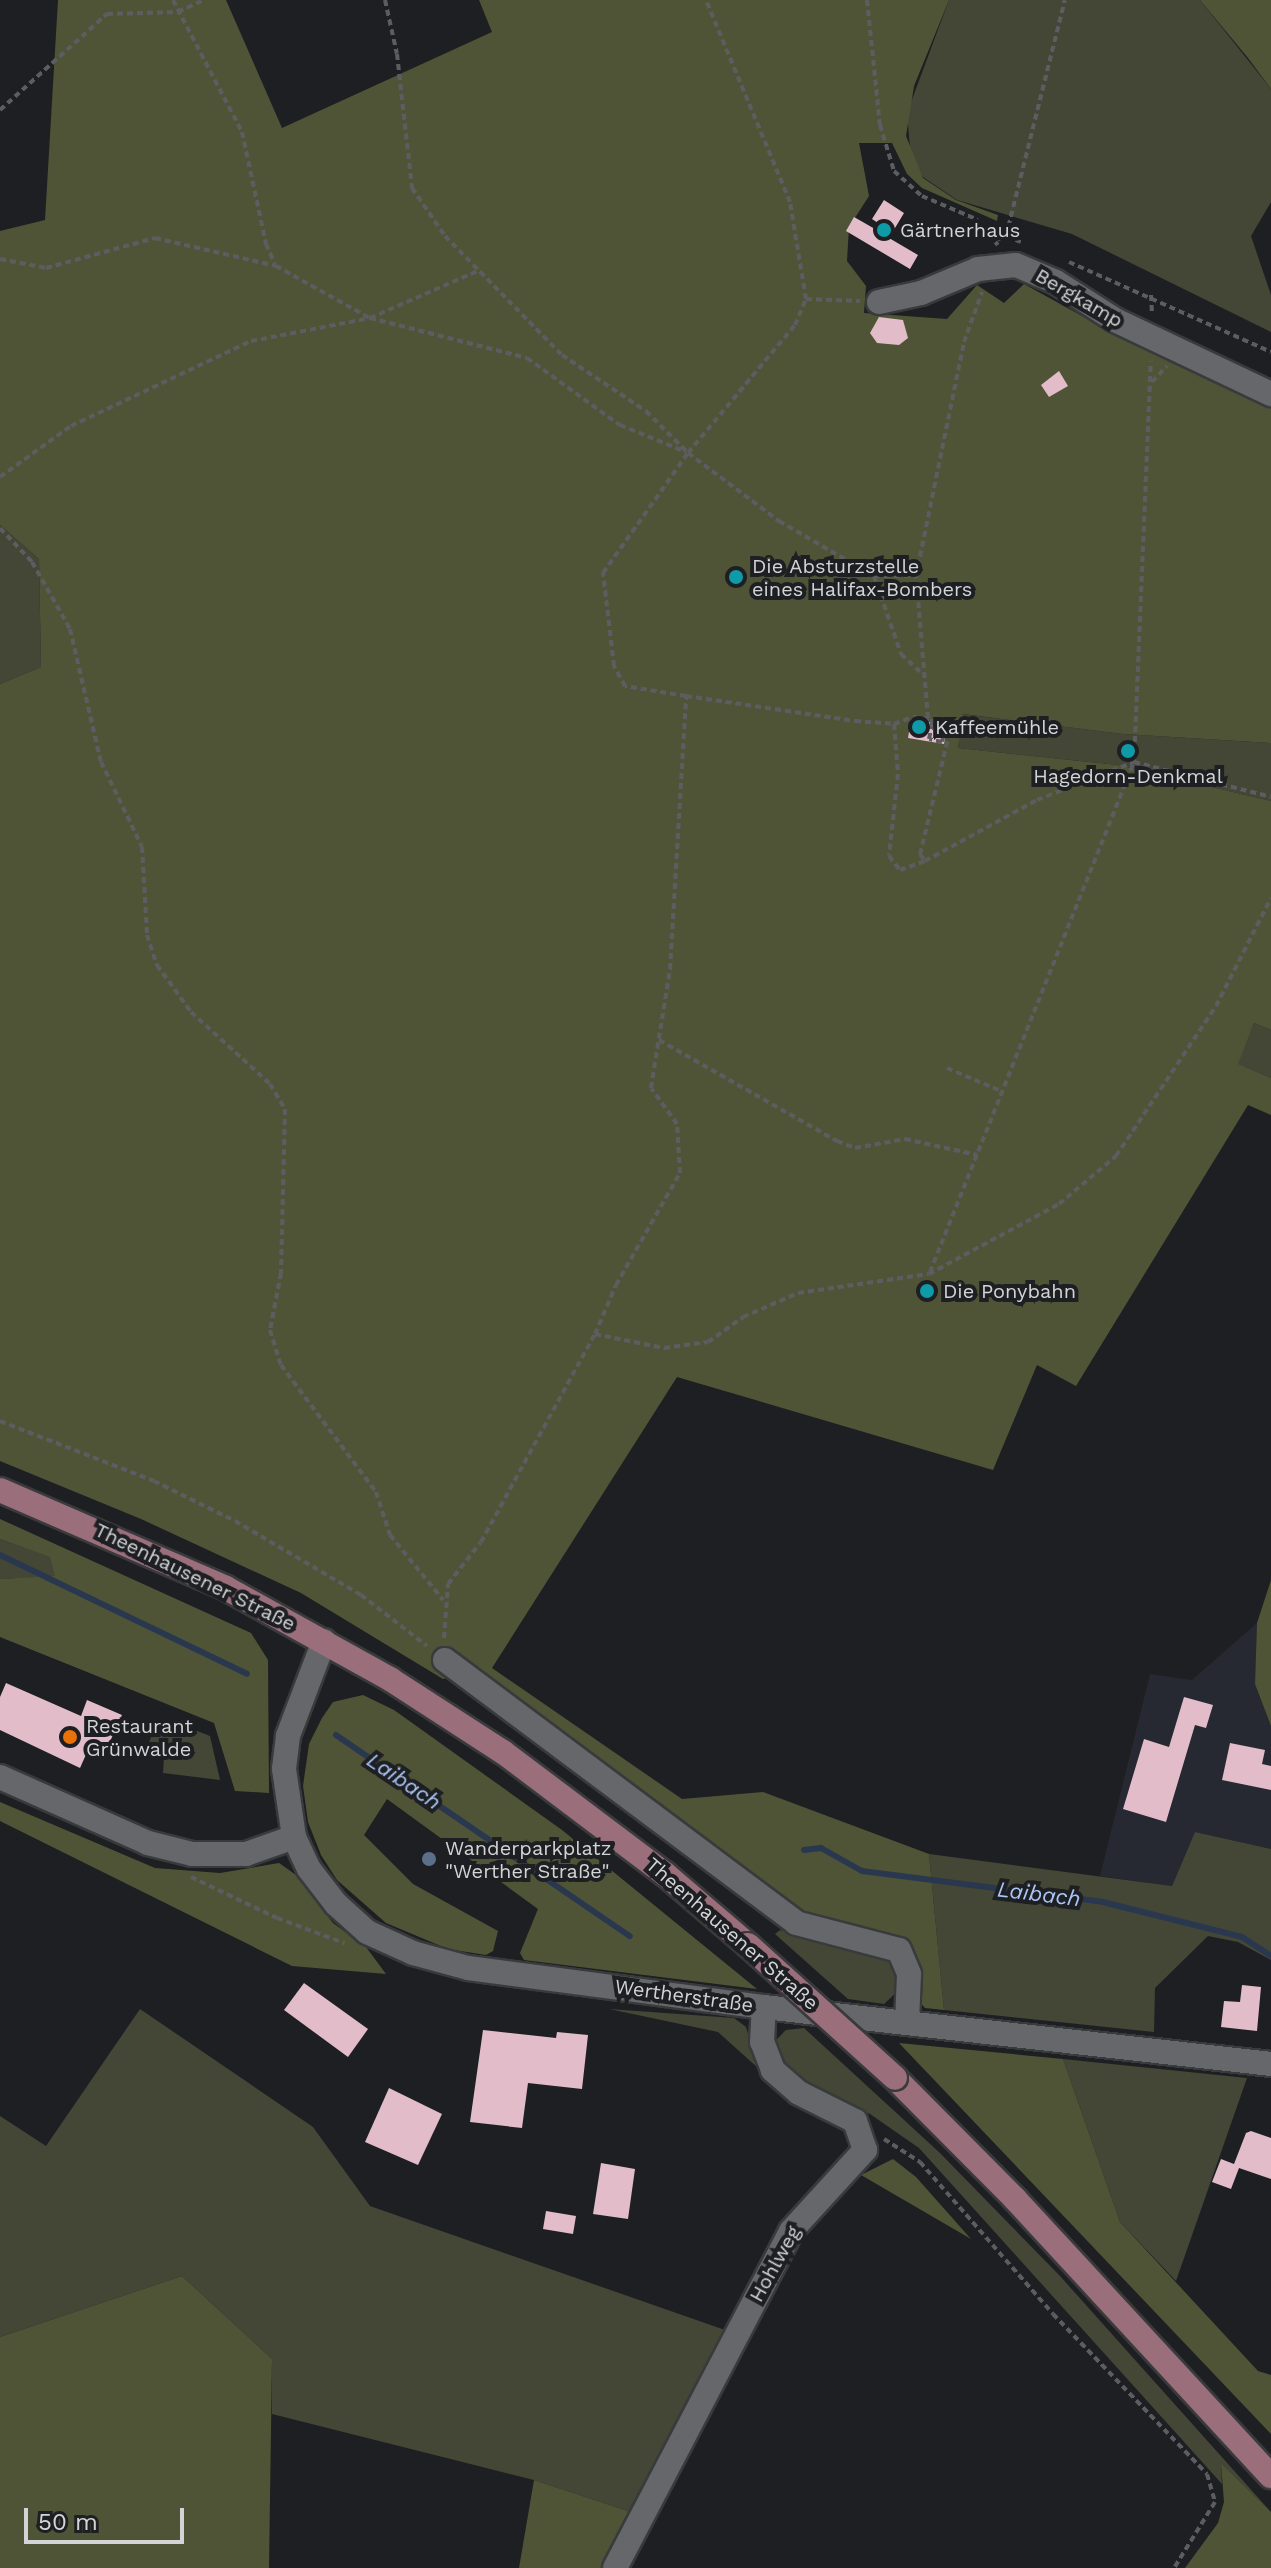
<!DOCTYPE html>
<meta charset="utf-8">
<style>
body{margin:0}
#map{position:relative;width:1271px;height:2568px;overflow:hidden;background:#1e1f22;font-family:"Work Sans",sans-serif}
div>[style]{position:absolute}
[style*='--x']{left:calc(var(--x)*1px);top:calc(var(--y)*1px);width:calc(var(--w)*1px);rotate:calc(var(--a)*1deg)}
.built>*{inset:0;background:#262931}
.green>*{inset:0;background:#444636}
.forest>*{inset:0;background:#505437}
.stream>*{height:6px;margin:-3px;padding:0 3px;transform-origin:3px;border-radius:3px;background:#2a384f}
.building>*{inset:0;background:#e2bdc9}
.path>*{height:4px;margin-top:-2px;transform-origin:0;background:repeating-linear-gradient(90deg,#5c5d60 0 6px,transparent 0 10px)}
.roads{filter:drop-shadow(2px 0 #393a3c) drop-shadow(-2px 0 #393a3c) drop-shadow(0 2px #393a3c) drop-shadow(0 -2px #393a3c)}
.minor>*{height:24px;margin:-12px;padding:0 12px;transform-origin:12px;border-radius:12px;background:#65676a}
.major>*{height:24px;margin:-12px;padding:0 12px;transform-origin:12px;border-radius:12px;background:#9a6e7b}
.bridges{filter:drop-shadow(2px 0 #393a3c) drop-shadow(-2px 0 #393a3c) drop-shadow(0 2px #393a3c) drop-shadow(0 -2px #393a3c)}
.major-bridge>*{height:24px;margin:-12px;padding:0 12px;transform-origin:12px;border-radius:12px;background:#9a6e7b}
.dots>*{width:22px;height:22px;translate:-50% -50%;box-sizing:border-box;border:4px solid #1e1f22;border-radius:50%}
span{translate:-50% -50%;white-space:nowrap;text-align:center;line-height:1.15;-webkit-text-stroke:8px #1e1f22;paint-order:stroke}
.poi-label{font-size:20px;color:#d3d4d6}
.left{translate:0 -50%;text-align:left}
.street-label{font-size:20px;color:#d3d4d6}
.water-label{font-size:22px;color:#aac6f7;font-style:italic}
.scale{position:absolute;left:24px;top:2508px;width:160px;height:36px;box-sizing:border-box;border:4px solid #d3d4d6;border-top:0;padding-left:10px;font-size:24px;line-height:28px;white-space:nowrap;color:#d3d4d6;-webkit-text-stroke:6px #1e1f22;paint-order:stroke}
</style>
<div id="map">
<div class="built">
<i style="clip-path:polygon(1257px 1623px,1255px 1684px,1271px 1726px,1271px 1849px,1195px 1832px,1172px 1886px,1100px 1876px,1150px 1674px,1192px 1680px)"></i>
</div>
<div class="green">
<i style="clip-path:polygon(949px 0,1200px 0,1271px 89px,1271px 202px,1251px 236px,1271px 295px,1271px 332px,1072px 234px,957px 200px,923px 177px,911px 159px,907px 113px)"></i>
<i style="clip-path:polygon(0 525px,39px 559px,41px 667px,0 684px)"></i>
<i style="clip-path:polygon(962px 714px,1123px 734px,1271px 743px,1271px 801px,1118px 765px,958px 748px)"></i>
<i style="clip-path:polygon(1254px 1023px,1271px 1030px,1271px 1078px,1237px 1064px)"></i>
<i style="clip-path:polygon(0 1539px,51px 1557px,56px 1577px,0 1579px)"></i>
<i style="clip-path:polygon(177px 1723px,210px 1736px,220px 1780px,163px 1773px,164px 1756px,146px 1750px,155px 1727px)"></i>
<i style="clip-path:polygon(1195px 1832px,1271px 1849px,1271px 1960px,1238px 1942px,1208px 1936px,1155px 1988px,1154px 2032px,944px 2010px,929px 1854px,1172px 1886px)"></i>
<i style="clip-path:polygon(780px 1930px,825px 1944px,867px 1948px,896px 1961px,899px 1990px,884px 2004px,848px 1999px,775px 1934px)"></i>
<i style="clip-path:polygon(140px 2009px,313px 2127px,370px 2206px,725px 2330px,634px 2513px,534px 2480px,272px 2414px,272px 2359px,182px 2276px,0 2337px,0 2116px,46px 2146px)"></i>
<i style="clip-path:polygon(609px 2009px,734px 2018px,746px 2027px,758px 2068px,718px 2032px)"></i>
<i style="clip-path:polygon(804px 2028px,940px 2153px,1060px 2276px,1271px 2512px,1221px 2463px,1222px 2484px,919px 2148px,870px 2114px,788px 2078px,773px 2043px,786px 2030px)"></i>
<i style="clip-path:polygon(1063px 2059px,1247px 2078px,1176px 2281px,1120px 2222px)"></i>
</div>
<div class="forest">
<i style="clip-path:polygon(58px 0,226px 0,282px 128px,492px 32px,479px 0,949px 0,914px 86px,906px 136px,923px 178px,956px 200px,998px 215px,997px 221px,922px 188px,907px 174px,892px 143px,859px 143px,869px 196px,849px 227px,847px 261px,866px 286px,864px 313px,947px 319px,977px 285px,1004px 303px,1024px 284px,1111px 332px,1271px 406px,1271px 743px,1123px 734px,963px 714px,958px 748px,1118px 765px,1271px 801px,1271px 1030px,1254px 1023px,1238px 1064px,1271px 1078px,1271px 1115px,1248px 1105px,1076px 1386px,1037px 1365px,993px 1470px,677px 1377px,492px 1668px,682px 1799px,763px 1792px,929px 1854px,944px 2010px,925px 2008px,918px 2000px,916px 1971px,793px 1911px,479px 1671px,443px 1679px,301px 1593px,141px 1519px,0 1461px,0 684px,41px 667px,39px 559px,0 525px,0 231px,45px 220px)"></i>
<i style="clip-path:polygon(1200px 0,1271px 0,1271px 89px,1248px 58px)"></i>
<i style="clip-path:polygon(0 1519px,251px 1633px,268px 1660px,269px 1793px,235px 1791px,214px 1723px,0 1637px,0 1579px,55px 1576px,50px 1557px,0 1539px)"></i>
<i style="clip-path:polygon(1271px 1580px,1271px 1726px,1255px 1684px,1257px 1623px)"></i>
<i style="clip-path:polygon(363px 1695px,394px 1710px,562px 1830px,757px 1989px,524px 1960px,520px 1953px,538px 1909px,387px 1799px,364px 1835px,413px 1884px,498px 1931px,493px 1951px,486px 1955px,448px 1949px,386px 1923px,337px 1880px,321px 1855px,308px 1822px,303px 1786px,309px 1744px,322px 1718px,333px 1702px)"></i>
<i style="clip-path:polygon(0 1802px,155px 1868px,220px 1873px,279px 1863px,296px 1875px,333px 1923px,366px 1947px,386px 1974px,292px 1966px,0 1821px)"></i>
<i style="clip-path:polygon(899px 2043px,1063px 2059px,1120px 2222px,1258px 2371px,1271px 2375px,1271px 2434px)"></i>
<i style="clip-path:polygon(893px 2159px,916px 2177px,971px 2239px,861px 2175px)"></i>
<i style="clip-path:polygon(182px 2276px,272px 2359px,269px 2568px,0 2568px,0 2337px)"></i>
<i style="clip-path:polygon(1221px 2463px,1271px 2512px,1271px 2568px,1185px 2568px,1218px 2523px,1224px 2502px)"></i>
<i style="clip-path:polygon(534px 2480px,634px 2513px,603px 2568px,519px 2568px)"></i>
</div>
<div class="stream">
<i style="--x:0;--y:1555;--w:274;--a:25.7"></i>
<i style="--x:336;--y:1735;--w:356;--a:34.4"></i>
<i style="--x:804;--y:1850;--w:17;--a:-7"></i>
<i style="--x:821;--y:1848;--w:47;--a:29.3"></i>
<i style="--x:862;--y:1871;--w:243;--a:7.3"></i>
<i style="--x:1103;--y:1902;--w:143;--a:14.1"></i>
<i style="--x:1242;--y:1937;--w:35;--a:33"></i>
</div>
<div class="building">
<i style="clip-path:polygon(884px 200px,904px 213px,889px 238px,918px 255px,910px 269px,846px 231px,854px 217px,875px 229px,878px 223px,872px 219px)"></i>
<i style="clip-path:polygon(879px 317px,903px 320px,908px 338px,899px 345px,877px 343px,870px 333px)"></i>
<i style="clip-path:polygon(1059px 371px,1068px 386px,1049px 397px,1041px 385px)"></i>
<i style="clip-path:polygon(911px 719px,947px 725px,944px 744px,908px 738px)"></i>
<i style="clip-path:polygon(6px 1683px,81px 1716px,87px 1700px,122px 1715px,103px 1757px,88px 1750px,80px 1768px,0 1730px,0 1697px)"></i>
<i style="clip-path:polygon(1184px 1697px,1213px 1705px,1206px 1728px,1195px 1725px,1166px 1822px,1123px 1809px,1144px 1739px,1169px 1747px)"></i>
<i style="clip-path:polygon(1230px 1743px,1265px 1750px,1262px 1764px,1271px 1766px,1271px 1790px,1222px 1780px)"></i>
<i style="clip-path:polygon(304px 1983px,368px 2029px,348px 2057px,284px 2010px)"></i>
<i style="clip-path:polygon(1242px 1985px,1261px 1987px,1257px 2031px,1221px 2027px,1224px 2001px,1240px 2002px)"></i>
<i style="clip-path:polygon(483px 2030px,556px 2038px,557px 2032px,588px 2035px,582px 2089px,528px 2083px,522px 2128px,470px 2122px)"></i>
<i style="clip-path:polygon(389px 2088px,442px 2114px,418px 2165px,365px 2142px)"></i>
<i style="clip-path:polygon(1251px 2131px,1271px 2138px,1271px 2179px,1239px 2168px,1231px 2189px,1212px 2182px,1221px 2159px,1234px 2164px,1246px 2133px)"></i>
<i style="clip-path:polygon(601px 2163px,635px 2169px,628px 2219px,593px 2214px)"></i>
<i style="clip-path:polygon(546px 2211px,576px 2216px,573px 2234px,543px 2229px)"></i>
</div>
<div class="path">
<i style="--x:173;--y:0;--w:149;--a:62.4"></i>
<i style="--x:242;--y:132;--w:115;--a:77.9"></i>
<i style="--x:266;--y:244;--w:22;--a:66"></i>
<i style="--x:385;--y:0;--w:55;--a:77.5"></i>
<i style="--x:397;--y:54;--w:135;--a:83.6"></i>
<i style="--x:412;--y:188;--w:58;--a:55.5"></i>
<i style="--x:445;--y:236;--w:167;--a:45.5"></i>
<i style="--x:562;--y:355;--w:101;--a:33.7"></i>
<i style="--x:646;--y:411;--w:59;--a:45"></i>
<i style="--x:688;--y:453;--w:114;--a:36.8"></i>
<i style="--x:779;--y:521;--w:110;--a:30.1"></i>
<i style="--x:874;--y:576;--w:42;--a:0"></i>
<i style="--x:867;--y:0;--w:126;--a:84.1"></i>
<i style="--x:880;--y:125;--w:48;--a:73.1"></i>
<i style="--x:894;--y:171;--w:38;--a:42"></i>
<i style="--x:922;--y:196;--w:59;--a:23.1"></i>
<i style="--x:976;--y:219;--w:34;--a:50"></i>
<i style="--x:0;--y:110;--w:144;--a:-41.9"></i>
<i style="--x:107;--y:14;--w:71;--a:-1.6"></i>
<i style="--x:178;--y:12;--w:29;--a:-25"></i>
<i style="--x:1006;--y:236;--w:243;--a:-76"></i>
<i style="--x:997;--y:240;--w:10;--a:-24"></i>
<i style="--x:1006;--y:236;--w:16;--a:22"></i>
<i style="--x:0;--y:259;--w:47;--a:11.1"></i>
<i style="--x:46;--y:268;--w:113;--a:-15.4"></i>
<i style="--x:155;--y:238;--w:124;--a:13"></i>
<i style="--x:276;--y:266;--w:107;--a:29"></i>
<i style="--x:370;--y:318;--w:162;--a:14.3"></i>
<i style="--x:527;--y:358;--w:115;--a:35.8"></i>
<i style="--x:620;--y:425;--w:71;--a:22.2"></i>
<i style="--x:1069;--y:262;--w:221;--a:24"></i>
<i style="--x:1151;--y:295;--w:18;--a:87"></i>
<i style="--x:806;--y:299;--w:54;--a:2.1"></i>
<i style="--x:1152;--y:382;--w:22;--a:-47"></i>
<i style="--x:0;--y:477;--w:87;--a:-35.7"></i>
<i style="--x:71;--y:426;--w:199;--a:-25.3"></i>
<i style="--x:251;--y:341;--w:121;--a:-10.9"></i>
<i style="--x:370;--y:318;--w:120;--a:-23.6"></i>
<i style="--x:0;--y:528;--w:47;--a:46.7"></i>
<i style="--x:32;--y:562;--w:77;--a:60.4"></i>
<i style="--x:70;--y:629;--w:137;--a:76.9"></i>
<i style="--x:101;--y:762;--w:94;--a:64.2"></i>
<i style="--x:142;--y:847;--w:88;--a:86.7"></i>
<i style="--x:147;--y:935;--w:32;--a:72"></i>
<i style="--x:157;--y:965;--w:58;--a:54.1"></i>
<i style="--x:191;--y:1012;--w:107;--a:42.3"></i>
<i style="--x:270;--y:1084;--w:29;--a:59"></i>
<i style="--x:285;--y:1109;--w:164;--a:91.4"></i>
<i style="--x:281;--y:1273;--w:58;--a:100.9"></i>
<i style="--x:270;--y:1330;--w:37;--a:73"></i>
<i style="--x:281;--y:1365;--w:159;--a:53.2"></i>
<i style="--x:376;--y:1492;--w:45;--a:72"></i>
<i style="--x:390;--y:1535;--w:84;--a:50.8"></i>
<i style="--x:874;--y:576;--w:83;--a:70.9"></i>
<i style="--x:901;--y:654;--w:26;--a:43"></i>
<i style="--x:686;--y:696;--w:171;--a:8.4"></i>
<i style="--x:855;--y:721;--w:39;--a:4"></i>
<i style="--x:894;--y:724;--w:20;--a:-20"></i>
<i style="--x:913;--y:717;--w:39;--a:7"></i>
<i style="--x:952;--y:722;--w:136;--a:103.6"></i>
<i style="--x:920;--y:854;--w:9;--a:54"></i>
<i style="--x:925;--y:861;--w:128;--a:-28.6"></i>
<i style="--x:1037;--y:800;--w:104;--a:-21.4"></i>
<i style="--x:1134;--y:762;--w:141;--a:14.3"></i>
<i style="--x:928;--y:718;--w:143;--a:-94.8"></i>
<i style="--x:916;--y:576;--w:239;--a:-78.4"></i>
<i style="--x:964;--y:342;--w:53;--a:-70.2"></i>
<i style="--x:894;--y:724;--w:50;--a:85.4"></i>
<i style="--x:898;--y:774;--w:82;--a:96.3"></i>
<i style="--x:889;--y:856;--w:18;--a:52"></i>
<i style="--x:900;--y:870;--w:27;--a:-20"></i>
<i style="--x:932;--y:725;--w:13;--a:9"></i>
<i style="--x:945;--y:727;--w:15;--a:101"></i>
<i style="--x:942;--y:742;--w:13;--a:-167"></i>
<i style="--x:929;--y:739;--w:14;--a:-78"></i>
<i style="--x:932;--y:725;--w:6;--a:-90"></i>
<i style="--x:659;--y:1040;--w:205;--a:29.6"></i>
<i style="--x:837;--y:1141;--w:19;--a:21"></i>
<i style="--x:855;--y:1148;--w:51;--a:-10.2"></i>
<i style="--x:905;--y:1139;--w:74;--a:12.5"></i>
<i style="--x:947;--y:1068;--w:61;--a:23.2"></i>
<i style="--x:930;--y:1272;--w:549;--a:-68.2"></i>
<i style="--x:1134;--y:762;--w:401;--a:-87.6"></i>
<i style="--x:595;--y:1334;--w:53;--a:-66.8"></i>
<i style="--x:616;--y:1285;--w:129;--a:-60.3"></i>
<i style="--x:680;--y:1173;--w:49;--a:-93.5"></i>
<i style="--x:677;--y:1124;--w:44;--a:-125.8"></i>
<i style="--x:651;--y:1088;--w:121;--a:-80.9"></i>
<i style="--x:670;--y:969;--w:273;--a:-86.6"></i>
<i style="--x:686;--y:696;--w:62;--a:-170.7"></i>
<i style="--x:625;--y:686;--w:23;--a:-119"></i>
<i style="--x:614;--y:666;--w:94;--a:-96.7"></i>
<i style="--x:603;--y:573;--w:147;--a:-54.7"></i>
<i style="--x:688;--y:453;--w:167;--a:-50.1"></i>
<i style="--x:795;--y:325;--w:28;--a:-67"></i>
<i style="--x:806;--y:299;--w:98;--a:-99.4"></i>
<i style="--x:790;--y:202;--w:219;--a:-112.6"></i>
<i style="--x:0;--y:1421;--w:165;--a:21.3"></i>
<i style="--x:154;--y:1481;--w:90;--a:26.3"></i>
<i style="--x:235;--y:1521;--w:146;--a:30.4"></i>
<i style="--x:361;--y:1595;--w:83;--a:37.7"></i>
<i style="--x:444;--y:1638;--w:54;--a:-85.8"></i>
<i style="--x:448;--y:1584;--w:53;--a:-51.8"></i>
<i style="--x:481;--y:1542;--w:237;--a:-61.3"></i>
<i style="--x:595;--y:1334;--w:70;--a:11.5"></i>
<i style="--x:664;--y:1348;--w:44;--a:-7.8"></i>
<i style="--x:708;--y:1342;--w:43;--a:-35.5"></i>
<i style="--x:743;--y:1317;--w:60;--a:-23.6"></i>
<i style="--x:798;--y:1293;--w:132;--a:-8.3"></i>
<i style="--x:929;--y:1274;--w:148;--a:-28.3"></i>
<i style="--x:1059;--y:1204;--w:75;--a:-40.1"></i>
<i style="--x:1116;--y:1156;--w:180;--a:-56.3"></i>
<i style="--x:1216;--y:1006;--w:121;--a:-63"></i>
<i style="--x:191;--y:1877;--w:95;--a:25.5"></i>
<i style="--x:277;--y:1918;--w:72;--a:20.5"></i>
<i style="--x:884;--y:2139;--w:43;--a:32.6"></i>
<i style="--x:920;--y:2162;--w:202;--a:48.8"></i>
<i style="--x:1053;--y:2314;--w:222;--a:46.1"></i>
<i style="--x:1207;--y:2474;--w:29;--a:74"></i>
<i style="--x:1215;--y:2502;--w:78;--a:121.8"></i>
</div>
<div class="roads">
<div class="minor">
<i style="--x:879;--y:302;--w:43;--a:-12.1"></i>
<i style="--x:921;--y:293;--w:62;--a:-22.8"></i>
<i style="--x:978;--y:269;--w:38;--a:-6"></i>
<i style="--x:1016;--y:265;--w:43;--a:23"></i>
<i style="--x:1056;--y:282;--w:70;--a:32.8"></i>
<i style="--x:1115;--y:320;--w:173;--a:25.4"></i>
<i style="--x:324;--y:1641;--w:102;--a:110.8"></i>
<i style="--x:288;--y:1736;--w:33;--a:97"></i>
<i style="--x:284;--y:1769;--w:69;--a:81.6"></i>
<i style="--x:294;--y:1837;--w:35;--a:65"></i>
<i style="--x:309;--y:1869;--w:44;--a:52.4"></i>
<i style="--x:336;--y:1904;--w:42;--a:42.1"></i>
<i style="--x:367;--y:1932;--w:51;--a:24.5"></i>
<i style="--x:413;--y:1953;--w:57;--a:15.3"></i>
<i style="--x:468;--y:1968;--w:299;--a:7.5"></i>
<i style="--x:764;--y:2007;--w:510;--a:6.41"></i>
<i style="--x:445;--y:1660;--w:439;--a:36.8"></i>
<i style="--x:796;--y:1923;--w:106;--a:14.7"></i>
<i style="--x:899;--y:1950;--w:26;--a:67"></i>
<i style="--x:909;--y:1974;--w:47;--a:92.4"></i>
<i style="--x:0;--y:1777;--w:162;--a:24"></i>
<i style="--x:148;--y:1843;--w:45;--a:14"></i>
<i style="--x:192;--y:1854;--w:54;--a:0"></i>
<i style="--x:246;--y:1854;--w:51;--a:-19.5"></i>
<i style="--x:615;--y:2568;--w:380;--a:-62.4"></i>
<i style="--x:791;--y:2231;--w:110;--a:-47.6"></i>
<i style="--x:865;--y:2150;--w:31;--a:-109"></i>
<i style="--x:855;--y:2121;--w:63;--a:-153.4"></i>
<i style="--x:799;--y:2093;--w:35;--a:-139"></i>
<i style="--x:773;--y:2070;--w:30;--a:-111"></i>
<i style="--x:762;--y:2042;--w:35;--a:-87"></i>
</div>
<div class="major">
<i style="--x:0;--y:1490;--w:246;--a:23.4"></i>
<i style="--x:226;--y:1588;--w:188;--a:29"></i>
<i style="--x:390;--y:1679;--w:135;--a:32.9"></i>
<i style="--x:503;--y:1752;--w:203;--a:37"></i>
<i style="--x:665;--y:1874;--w:109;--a:40.5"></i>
<i style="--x:895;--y:2078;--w:170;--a:45.2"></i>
<i style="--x:1015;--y:2199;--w:377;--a:47.3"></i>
</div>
</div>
<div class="bridges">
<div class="major-bridge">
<i style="--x:748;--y:1945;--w:198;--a:42.1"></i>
</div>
</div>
<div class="dots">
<i style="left:884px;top:230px;background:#0f9aa8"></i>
<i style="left:736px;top:577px;background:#0f9aa8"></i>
<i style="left:919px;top:727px;background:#0f9aa8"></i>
<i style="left:1128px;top:751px;background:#0f9aa8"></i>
<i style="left:927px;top:1291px;background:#0f9aa8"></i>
<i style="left:70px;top:1737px;background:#e8710a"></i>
<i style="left:429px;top:1859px;background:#5c6f8a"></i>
</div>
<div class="poi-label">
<span class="left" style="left:900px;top:230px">Gärtnerhaus</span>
<span class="left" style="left:752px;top:578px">Die Absturzstelle<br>eines Halifax-Bombers</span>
<span class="left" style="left:935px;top:727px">Kaffeemühle</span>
<span style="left:1128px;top:776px">Hagedorn-Denkmal</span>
<span class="left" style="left:943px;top:1291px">Die Ponybahn</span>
<span class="left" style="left:86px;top:1738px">Restaurant<br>Grünwalde</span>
<span class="left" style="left:445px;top:1860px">Wanderparkplatz<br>"Werther Straße"</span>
</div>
<div class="street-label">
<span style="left:1079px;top:298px;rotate:30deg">Bergkamp</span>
<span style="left:195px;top:1577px;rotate:26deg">Theenhausener Straße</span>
<span style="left:732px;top:1934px;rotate:41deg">Theenhausener Straße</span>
<span style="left:684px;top:1996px;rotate:8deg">Wertherstraße</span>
<span style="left:775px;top:2264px;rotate:-61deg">Hohlweg</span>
</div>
<div class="water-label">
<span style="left:404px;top:1781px;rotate:34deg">Laibach</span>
<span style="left:1039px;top:1894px;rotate:7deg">Laibach</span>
</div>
<div class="scale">50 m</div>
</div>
